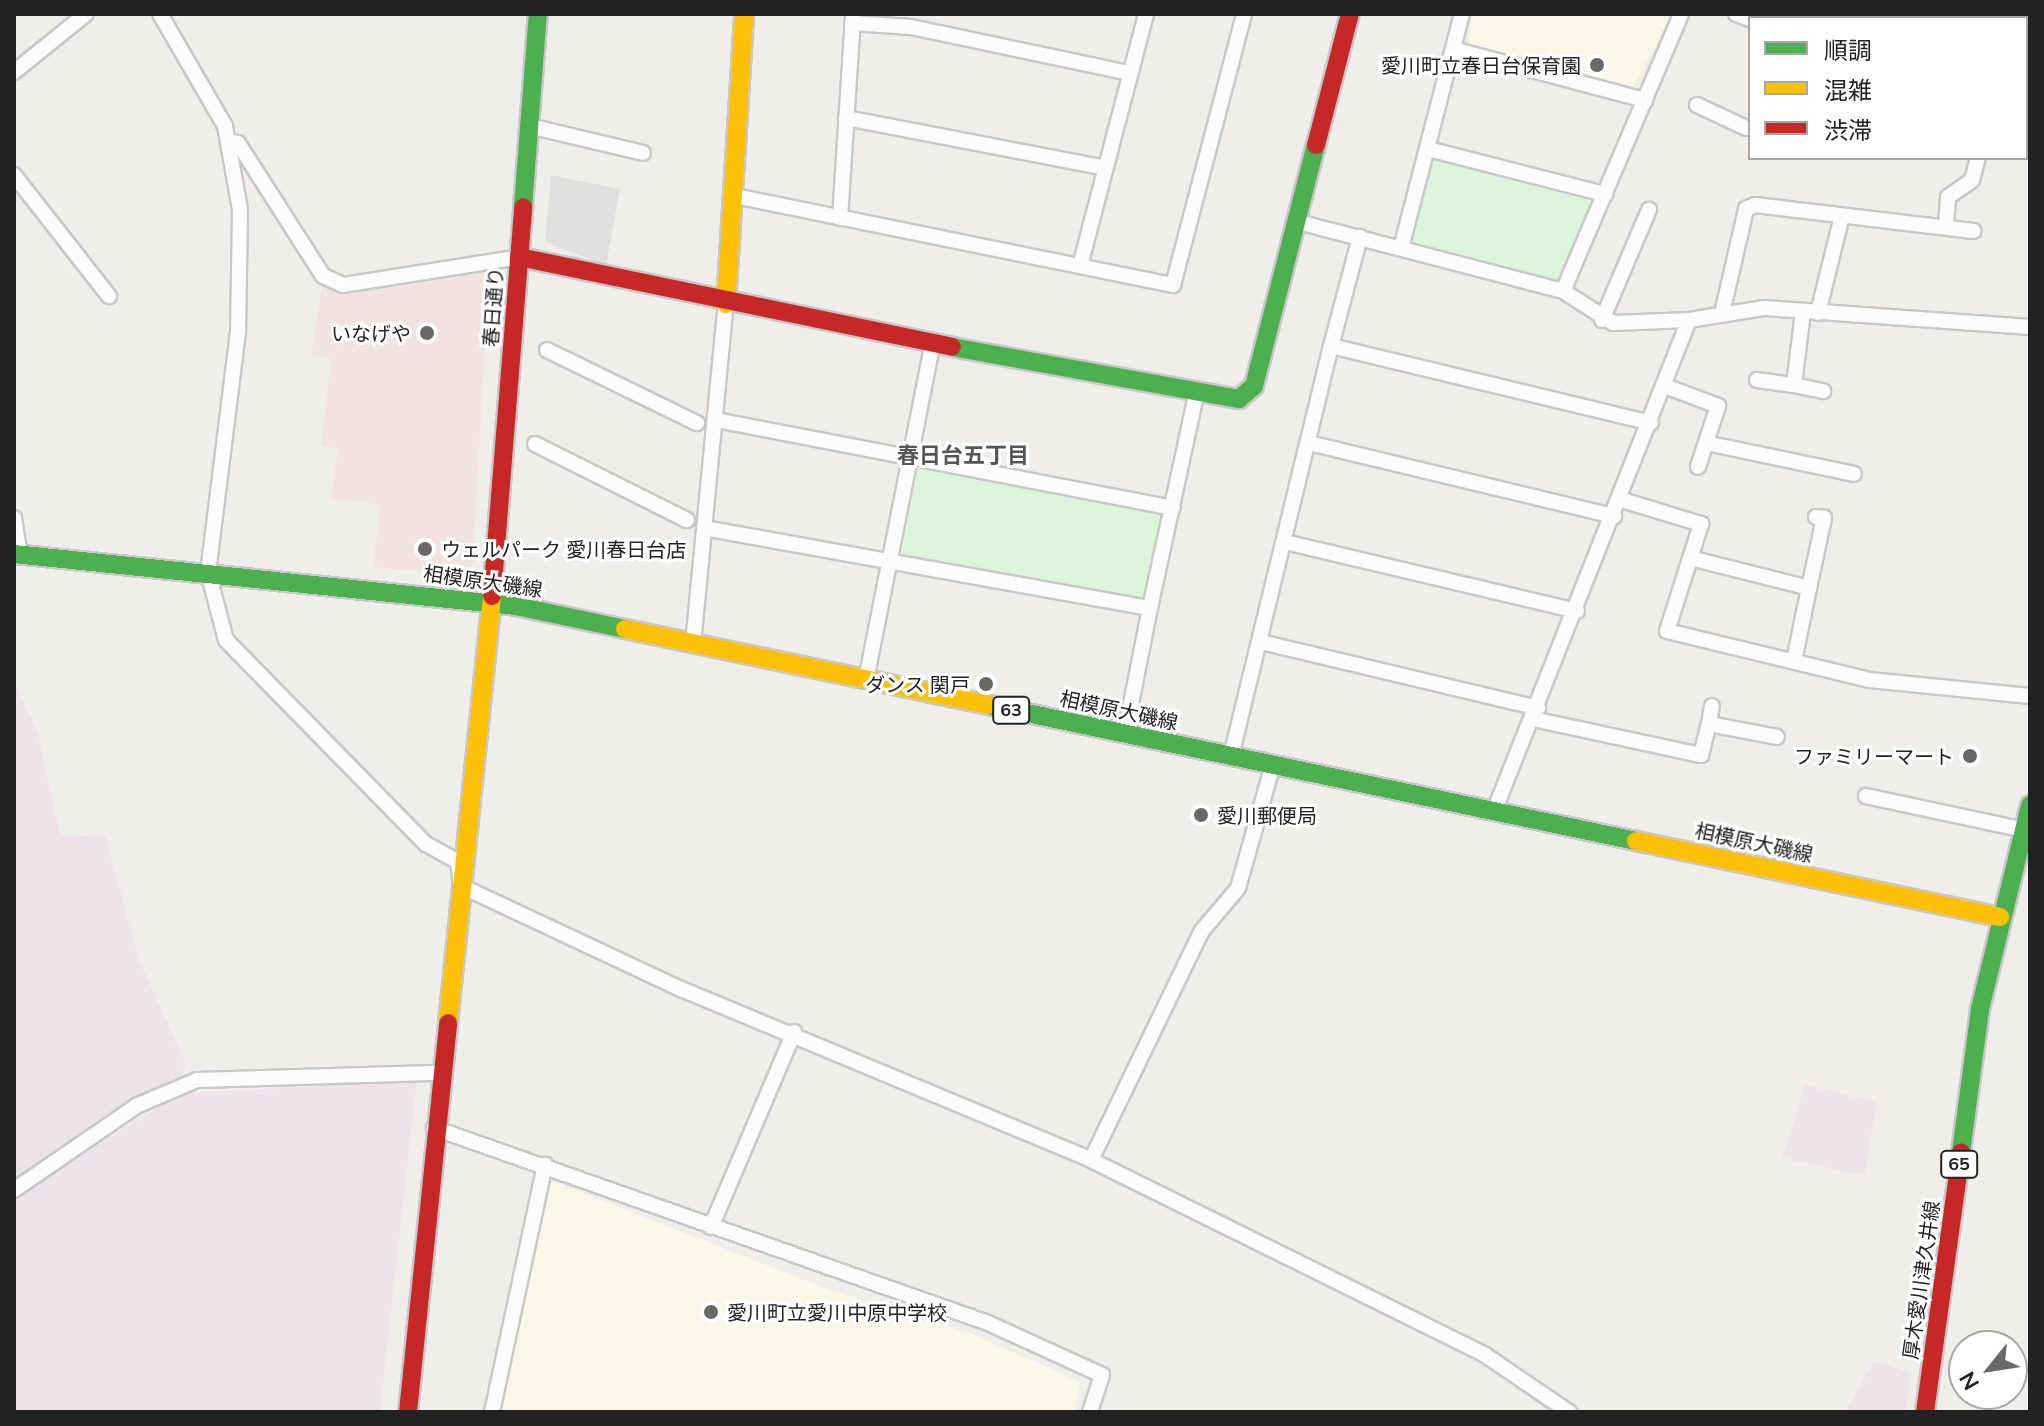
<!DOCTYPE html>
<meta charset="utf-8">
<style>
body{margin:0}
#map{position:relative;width:2044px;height:1426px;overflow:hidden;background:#f0eeeb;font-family:Mulish,"Noto Sans JP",sans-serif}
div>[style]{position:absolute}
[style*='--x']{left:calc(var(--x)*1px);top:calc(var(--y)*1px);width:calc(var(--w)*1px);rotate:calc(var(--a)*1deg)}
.commercial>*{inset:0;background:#f1e3e1}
.industrial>*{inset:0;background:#ede4e9}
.education>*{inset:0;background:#f8f7e8}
.park>*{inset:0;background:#daf5da}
.parking>*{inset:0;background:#e0dfde}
.roads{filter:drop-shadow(2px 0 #c9c8c7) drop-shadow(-2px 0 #c9c8c7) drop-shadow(0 2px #c9c8c7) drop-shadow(0 -2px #c9c8c7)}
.street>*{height:14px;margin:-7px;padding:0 7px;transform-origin:7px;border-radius:7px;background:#fdfcfc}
.fast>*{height:18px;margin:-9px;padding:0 9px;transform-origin:9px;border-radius:9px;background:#4caf50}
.slow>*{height:18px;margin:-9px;padding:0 9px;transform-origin:9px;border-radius:9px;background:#ffc107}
.jam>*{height:18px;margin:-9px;padding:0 9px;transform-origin:9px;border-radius:9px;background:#c62828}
.dots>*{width:22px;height:22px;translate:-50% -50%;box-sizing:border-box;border:4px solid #fff;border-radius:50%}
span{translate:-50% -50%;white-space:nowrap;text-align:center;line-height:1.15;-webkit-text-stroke:6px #fff;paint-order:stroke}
.shield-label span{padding:2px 6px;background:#fff;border:2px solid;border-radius:6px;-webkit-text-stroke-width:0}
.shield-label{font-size:18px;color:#222;font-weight:700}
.poi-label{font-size:20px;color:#222}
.right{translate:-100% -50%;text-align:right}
.left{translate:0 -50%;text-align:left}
.street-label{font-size:20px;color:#222}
.neighbourhood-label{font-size:22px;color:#555;font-weight:700}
.frame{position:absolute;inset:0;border:16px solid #222;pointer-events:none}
.legend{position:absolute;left:1748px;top:16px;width:280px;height:144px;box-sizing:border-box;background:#fff;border:2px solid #a7a7a7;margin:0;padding:10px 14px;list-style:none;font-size:24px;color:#222}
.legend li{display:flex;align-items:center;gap:16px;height:40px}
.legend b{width:40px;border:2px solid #a7a7a7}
.north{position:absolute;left:1948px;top:1330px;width:80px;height:80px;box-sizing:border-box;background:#fff;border:2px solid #a7a7a7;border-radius:50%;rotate:240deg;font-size:22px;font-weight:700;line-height:32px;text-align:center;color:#222}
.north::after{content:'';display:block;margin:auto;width:28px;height:36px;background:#6a6968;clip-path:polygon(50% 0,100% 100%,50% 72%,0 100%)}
</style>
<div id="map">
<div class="commercial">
<i style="clip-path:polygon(489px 268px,473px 565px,459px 575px,373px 567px,380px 505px,331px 498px,338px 449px,321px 445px,331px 359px,311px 355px,322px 286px,336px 291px)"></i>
</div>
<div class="industrial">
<i style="clip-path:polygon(14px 681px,38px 734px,59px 829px,64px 837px,105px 835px,140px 962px,186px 1064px,181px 1076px,14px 1178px)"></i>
<i style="clip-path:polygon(417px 1081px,380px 1412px,14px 1412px,14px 1196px,182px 1093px)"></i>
<i style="clip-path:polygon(1805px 1085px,1877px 1103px,1865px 1176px,1782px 1158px)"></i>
<i style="clip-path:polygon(1874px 1361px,1911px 1373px,1906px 1412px,1845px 1412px)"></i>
</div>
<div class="education">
<i style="clip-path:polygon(1471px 14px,1667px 14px,1670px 19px,1633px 87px,1469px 45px)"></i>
<i style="clip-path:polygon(1832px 14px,2030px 14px,2030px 103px,2026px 18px)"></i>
<i style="clip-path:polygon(554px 1182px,830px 1290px,972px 1334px,1080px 1382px,1074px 1412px,499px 1412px,547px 1186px)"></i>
</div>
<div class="park">
<i style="clip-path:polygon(1434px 159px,1594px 202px,1559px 285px,1410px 243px)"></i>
<i style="clip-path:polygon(918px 465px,1163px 514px,1144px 600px,901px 560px)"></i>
</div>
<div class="parking">
<i style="clip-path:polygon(551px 175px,620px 189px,606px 265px,545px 242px)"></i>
</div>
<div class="roads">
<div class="street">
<i style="--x:160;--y:14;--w:129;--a:59.9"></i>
<i style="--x:225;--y:126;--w:84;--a:79.8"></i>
<i style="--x:240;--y:209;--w:123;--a:90.9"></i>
<i style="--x:238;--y:332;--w:242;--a:97.1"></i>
<i style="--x:208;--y:572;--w:70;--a:75.2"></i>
<i style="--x:226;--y:640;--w:286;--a:45.6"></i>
<i style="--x:426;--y:844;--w:37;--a:29"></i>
<i style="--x:458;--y:862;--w:24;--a:83"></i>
<i style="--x:461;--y:886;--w:243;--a:25.1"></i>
<i style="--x:681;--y:989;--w:444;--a:22.6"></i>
<i style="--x:1091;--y:1160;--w:253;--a:-64.2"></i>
<i style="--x:1201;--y:932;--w:57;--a:-49.9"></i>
<i style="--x:1238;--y:888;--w:129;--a:-74.2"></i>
<i style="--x:1736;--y:14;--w:15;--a:20"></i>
<i style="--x:852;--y:23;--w:59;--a:3.9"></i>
<i style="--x:911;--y:27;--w:223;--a:11.9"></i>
<i style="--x:1453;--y:49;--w:199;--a:14.9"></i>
<i style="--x:14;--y:72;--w:92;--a:-38.9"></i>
<i style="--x:1697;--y:105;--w:54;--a:25.1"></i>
<i style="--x:2026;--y:106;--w:4;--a:14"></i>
<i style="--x:846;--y:118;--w:264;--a:10.9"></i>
<i style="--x:529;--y:126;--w:117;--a:13.3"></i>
<i style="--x:229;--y:141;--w:9;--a:13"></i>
<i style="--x:238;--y:143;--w:158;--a:57.4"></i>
<i style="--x:323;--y:276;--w:22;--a:24"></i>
<i style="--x:343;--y:285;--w:178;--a:-9"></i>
<i style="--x:1428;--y:149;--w:183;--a:14.3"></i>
<i style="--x:14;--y:175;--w:154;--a:51.9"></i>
<i style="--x:735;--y:196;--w:447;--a:11.5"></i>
<i style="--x:1173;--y:285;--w:280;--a:-75.3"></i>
<i style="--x:840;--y:218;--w:203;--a:-86.3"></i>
<i style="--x:1298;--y:222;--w:274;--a:14.6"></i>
<i style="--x:1563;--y:291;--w:301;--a:-66.9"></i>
<i style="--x:1946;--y:226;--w:29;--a:-86"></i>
<i style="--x:1948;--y:197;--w:29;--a:-35"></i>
<i style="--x:1972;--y:180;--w:23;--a:-75"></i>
<i style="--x:1401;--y:248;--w:242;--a:-75.4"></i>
<i style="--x:1080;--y:266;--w:260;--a:-75.3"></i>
<i style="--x:1723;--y:309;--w:103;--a:-77"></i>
<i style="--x:1746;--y:209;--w:10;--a:-24"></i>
<i style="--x:1755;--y:205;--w:220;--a:6.8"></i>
<i style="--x:1818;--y:313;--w:100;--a:-76.1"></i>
<i style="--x:1602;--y:320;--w:120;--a:-66.9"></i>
<i style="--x:1689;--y:320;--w:77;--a:-9"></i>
<i style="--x:1765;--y:308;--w:266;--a:4.1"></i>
<i style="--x:1331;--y:346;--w:113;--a:-75.1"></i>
<i style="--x:547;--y:350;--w:167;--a:26"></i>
<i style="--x:1757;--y:380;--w:37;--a:8"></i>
<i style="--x:1794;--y:385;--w:74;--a:-83"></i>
<i style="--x:1794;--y:385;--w:30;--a:12"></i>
<i style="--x:1665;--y:386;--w:57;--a:20.7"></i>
<i style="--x:1718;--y:406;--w:64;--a:108.2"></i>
<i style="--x:716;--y:420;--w:465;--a:10.9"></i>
<i style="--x:1309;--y:443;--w:314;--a:13.5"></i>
<i style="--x:1706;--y:443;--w:151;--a:11.8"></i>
<i style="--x:535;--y:444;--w:170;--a:26.6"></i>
<i style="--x:1622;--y:500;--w:83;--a:16.9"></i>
<i style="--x:1701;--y:524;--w:112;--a:107.6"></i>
<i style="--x:1667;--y:631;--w:208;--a:13.6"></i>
<i style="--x:1869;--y:680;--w:162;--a:5.7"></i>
<i style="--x:14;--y:518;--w:37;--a:81"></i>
<i style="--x:704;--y:528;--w:453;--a:10.2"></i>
<i style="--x:1150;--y:608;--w:217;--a:-77.8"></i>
<i style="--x:1285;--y:542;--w:300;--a:13.3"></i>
<i style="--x:1690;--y:558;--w:123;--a:14.1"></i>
<i style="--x:1809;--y:588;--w:75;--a:101.6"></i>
<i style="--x:1809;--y:588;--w:72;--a:-77.9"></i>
<i style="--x:1824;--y:518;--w:8;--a:-173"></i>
<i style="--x:1261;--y:642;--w:285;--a:13.4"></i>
<i style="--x:693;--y:644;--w:342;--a:-84.5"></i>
<i style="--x:866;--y:680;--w:340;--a:-78.8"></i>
<i style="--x:1533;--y:719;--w:172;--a:12.1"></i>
<i style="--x:1701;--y:755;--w:32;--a:-76"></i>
<i style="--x:1709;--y:724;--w:69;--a:10.8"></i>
<i style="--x:1709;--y:724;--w:18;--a:-81"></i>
<i style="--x:1125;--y:734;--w:128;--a:-78.8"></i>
<i style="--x:1231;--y:756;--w:422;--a:-76.3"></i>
<i style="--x:1331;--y:346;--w:329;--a:13.5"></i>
<i style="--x:1866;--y:796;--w:162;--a:12.1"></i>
<i style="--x:1495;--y:809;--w:526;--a:-68.36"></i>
<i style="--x:1689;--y:320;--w:76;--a:177.7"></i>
<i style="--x:1613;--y:323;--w:59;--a:-147.4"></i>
<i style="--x:434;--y:1128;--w:587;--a:19.39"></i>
<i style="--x:988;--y:1323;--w:125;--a:24.5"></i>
<i style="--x:1102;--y:1375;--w:39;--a:108"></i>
<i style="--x:1091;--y:1160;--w:440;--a:26.3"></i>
<i style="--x:1485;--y:1355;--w:102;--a:34.2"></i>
<i style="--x:14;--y:1190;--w:148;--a:-34.5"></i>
<i style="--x:136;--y:1106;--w:66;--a:-23.1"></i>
<i style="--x:197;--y:1080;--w:243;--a:-1.7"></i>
<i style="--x:711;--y:1227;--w:212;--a:-66.9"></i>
<i style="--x:492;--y:1412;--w:253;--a:-77.9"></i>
</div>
<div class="fast">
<i style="--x:523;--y:207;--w:194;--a:-85.6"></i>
<i style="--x:952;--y:347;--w:292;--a:10.3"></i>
<i style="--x:1239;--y:399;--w:20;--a:-41"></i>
<i style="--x:1254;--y:386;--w:249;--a:-75.6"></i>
<i style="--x:14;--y:554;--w:505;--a:5.91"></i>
<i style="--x:516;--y:606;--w:111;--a:11.9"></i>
<i style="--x:989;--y:705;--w:661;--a:11.87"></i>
<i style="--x:1961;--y:1152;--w:144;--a:-82.4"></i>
<i style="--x:1980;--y:1009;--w:210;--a:-76.2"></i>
</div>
<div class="slow">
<i style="--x:726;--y:304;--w:291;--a:-86.4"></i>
<i style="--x:625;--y:629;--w:372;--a:11.8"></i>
<i style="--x:1636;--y:841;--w:372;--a:11.8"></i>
<i style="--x:448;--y:1023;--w:429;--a:-84.1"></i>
</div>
<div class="jam">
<i style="--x:1316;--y:145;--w:135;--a:-75.5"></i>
<i style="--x:519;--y:257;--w:442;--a:11.7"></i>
<i style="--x:492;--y:596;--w:390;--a:-85.4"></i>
<i style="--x:408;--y:1412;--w:391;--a:-84.1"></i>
<i style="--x:1925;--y:1412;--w:262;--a:-82.1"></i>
</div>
</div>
<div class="dots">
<i style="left:1597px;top:65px;background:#6a6968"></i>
<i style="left:427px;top:333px;background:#6a6968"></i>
<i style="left:425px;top:549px;background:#6a6968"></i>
<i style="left:986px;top:684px;background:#6a6968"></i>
<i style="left:1970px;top:756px;background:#6a6968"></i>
<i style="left:1201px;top:815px;background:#6a6968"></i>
<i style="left:711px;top:1312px;background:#6a6968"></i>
</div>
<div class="shield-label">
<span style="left:1011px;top:710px">63</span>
<span style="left:1959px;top:1164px">65</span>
</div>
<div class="poi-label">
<span class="right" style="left:1581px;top:65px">愛川町立春日台保育園</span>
<span class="right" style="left:411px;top:333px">いなげや</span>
<span class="left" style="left:441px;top:549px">ウェルパーク 愛川春日台店</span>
<span class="right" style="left:970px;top:684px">ダンス 関戸</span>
<span class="right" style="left:1954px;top:756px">ファミリーマート</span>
<span class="left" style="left:1217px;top:815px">愛川郵便局</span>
<span class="left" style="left:727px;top:1312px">愛川町立愛川中原中学校</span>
</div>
<div class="street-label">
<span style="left:493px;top:307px;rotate:-86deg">春日通り</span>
<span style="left:483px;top:581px;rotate:8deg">相模原大磯線</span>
<span style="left:1119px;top:710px;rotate:12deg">相模原大磯線</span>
<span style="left:1754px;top:842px;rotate:12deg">相模原大磯線</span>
<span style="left:1921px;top:1280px;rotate:-82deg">厚木愛川津久井線</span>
</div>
<div class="neighbourhood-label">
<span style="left:963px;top:456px">春日台五丁目</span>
</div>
<div class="frame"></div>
<ul class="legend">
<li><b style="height:10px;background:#4caf50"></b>順調</li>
<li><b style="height:10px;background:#ffc107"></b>混雑</li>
<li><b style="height:10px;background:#c62828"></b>渋滞</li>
</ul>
<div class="north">N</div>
</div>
